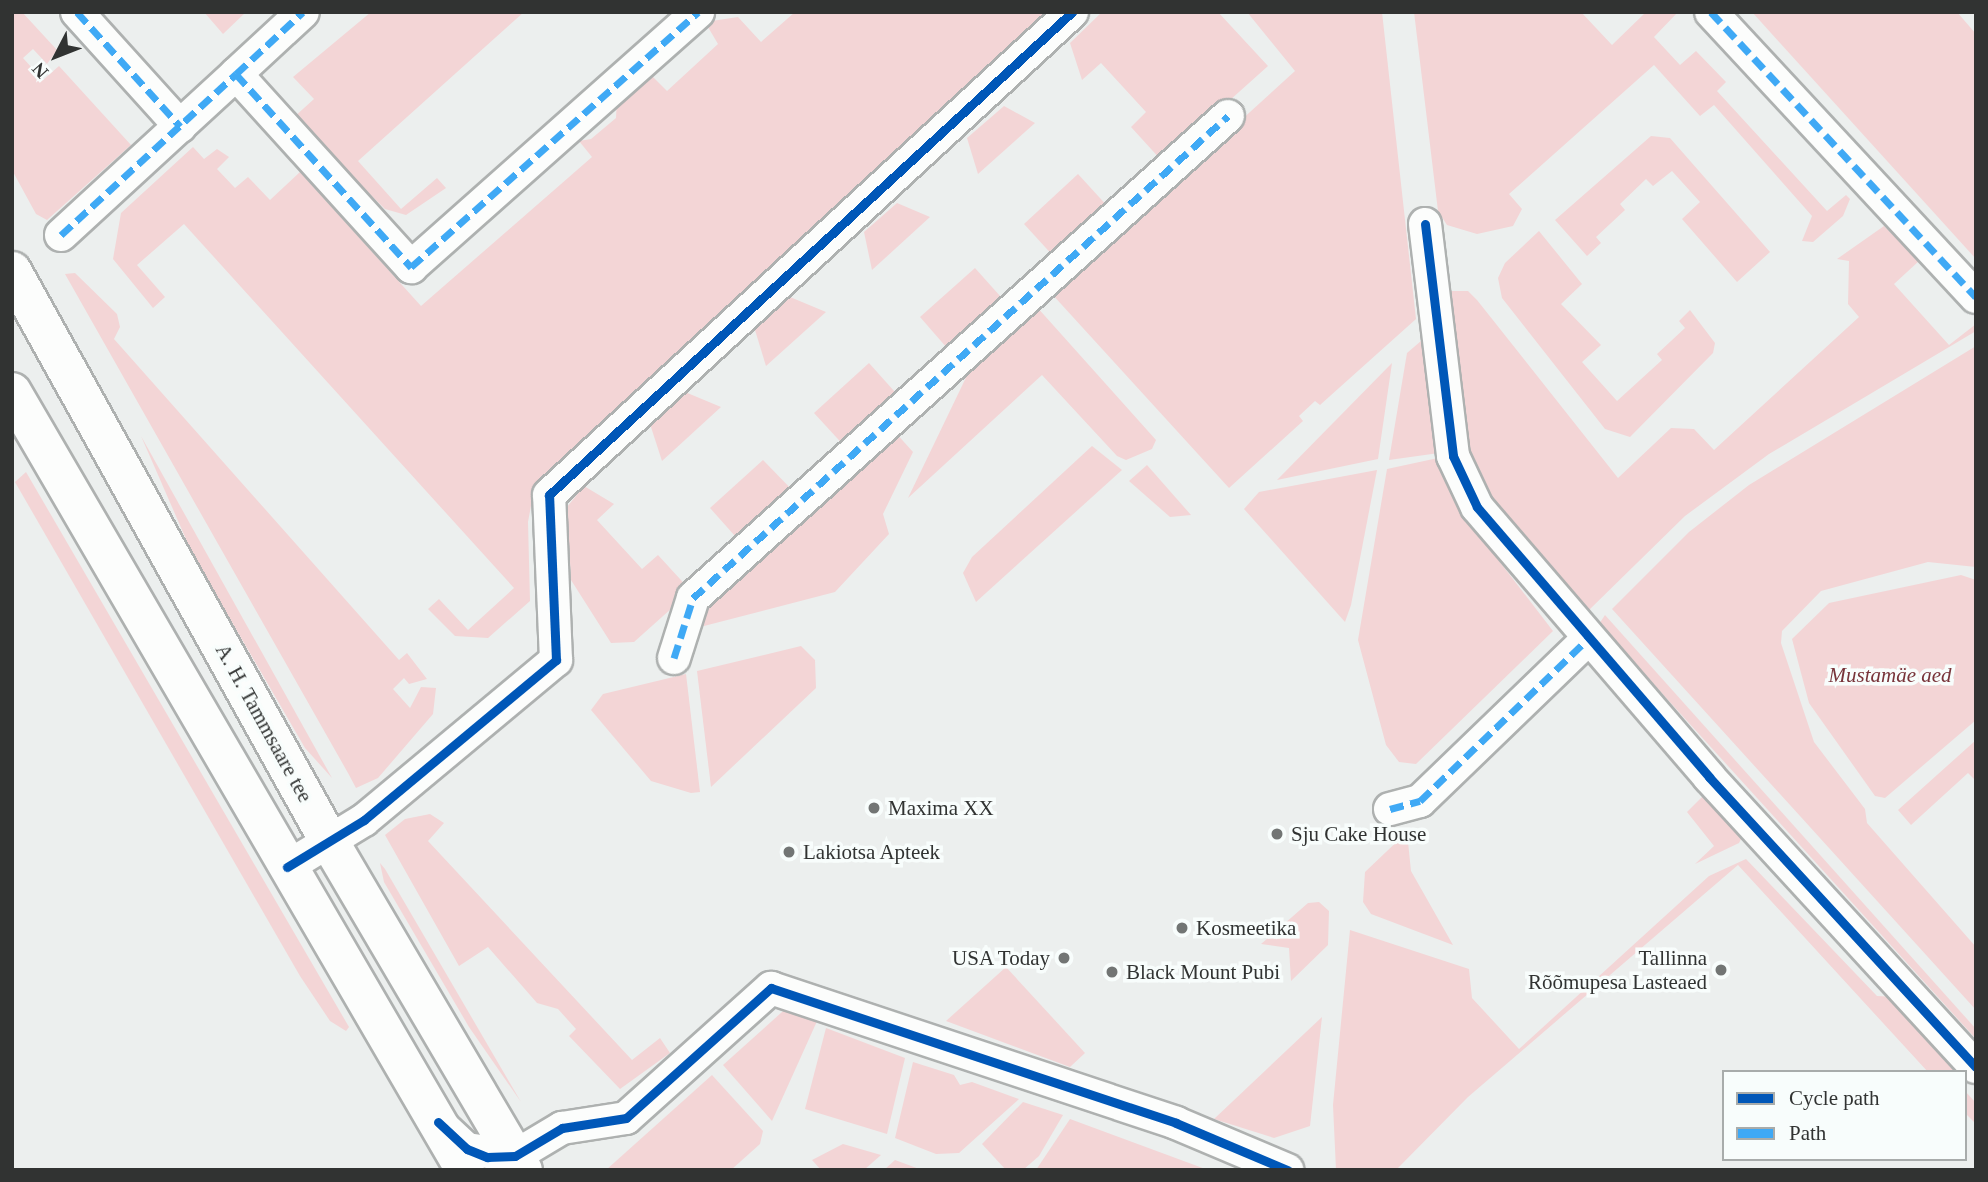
<!DOCTYPE html>
<meta charset="utf-8">
<style>
body{margin:0}
#map{position:relative;width:1988px;height:1182px;overflow:hidden;background:#ecefee;font-family:Georgia,serif}
div>[style]{position:absolute}
[style*='--x']{left:calc(var(--x)*1px);top:calc(var(--y)*1px);width:calc(var(--w)*1px);rotate:calc(var(--a)*1deg)}
.green>*{inset:0;background:#f3d5d6}
.roads{filter:drop-shadow(2px 0 #aeb1b0) drop-shadow(-2px 0 #aeb1b0) drop-shadow(0 2px #aeb1b0) drop-shadow(0 -2px #aeb1b0)}
.street>*{height:32px;margin:-16px;padding:0 16px;transform-origin:16px;border-radius:16px;background:#fcfdfc}
.primary>*{height:38px;margin:-19px;padding:0 19px;transform-origin:19px;border-radius:19px;background:#fcfdfc}
.quiet>*{height:7px;margin-top:-3.5px;transform-origin:0;background:repeating-linear-gradient(90deg,#3fa9f5 0 14px,transparent 0 21px)}
.cycleway>*{height:9px;margin:-4.5px;padding:0 4.5px;transform-origin:4.5px;border-radius:4.5px;background:#0057b8}
.dots>*{width:19px;height:19px;translate:-50% -50%;box-sizing:border-box;border:4px solid #f8fdfc;border-radius:50%}
span{translate:-50% -50%;white-space:nowrap;text-align:center;line-height:1.15;-webkit-text-stroke:7px #f8fdfc;paint-order:stroke}
.park-label{font-size:21px;color:#78343a;font-style:italic}
.street-label{font-size:21px;color:#313332}
.poi-label{font-size:21px;color:#313332}
.left{translate:0 -50%;text-align:left}
.right{translate:-100% -50%;text-align:right}
.frame{position:absolute;inset:0;border:14px solid #313332;pointer-events:none}
.legend{position:absolute;left:1722px;top:1070px;width:245px;height:91px;box-sizing:border-box;background:#f8fdfc;border:2px solid #a8acab;margin:0;padding:9px 12px;list-style:none;font-size:21px;color:#313332}
.legend li{display:flex;align-items:center;gap:14px;height:35px}
.legend b{width:35px;border:2px solid #a8acab}
.north{position:absolute;left:21px;top:21px;width:70px;height:70px;-webkit-text-stroke:5px #f8fdfc;paint-order:stroke;rotate:228deg;font-size:19px;font-weight:700;line-height:28px;text-align:center;color:#313332}
.north::after{content:'';display:block;margin:auto;width:24px;height:32px;background:#313332;clip-path:polygon(50% 0,100% 100%,50% 72%,0 100%)}
</style>
<div id="map">
<div class="green">
<i style="clip-path:polygon(12px 12px,22px 12px,57px 50px,47px 64px,33px 49px,23px 58px,43px 80px,59px 66px,131px 145px,47px 220px,36px 214px,12px 170px)"></i>
<i style="clip-path:polygon(204px 12px,246px 12px,223px 34px)"></i>
<i style="clip-path:polygon(371px 12px,524px 12px,358px 161px,401px 209px,437px 178px,446px 188px,406px 215px,385px 209px,293px 118px,314px 99px,293px 77px)"></i>
<i style="clip-path:polygon(795px 12px,1053px 12px,535px 484px,528px 522px,530px 601px,488px 638px,455px 636px,428px 609px,439px 599px,468px 630px,514px 588px,184px 224px,137px 265px,165px 297px,153px 308px,113px 259px,121px 213px,193px 147px,204px 159px,217px 149px,229px 157px,217px 169px,235px 188px,248px 177px,270px 200px,300px 172px,421px 306px,592px 157px,579px 141px,591px 139px,616px 118px,617px 98px,649px 73px,667px 91px,718px 44px,705px 22px,738px 17px,761px 42px)"></i>
<i style="clip-path:polygon(1102px 12px,1218px 12px,1268px 66px,1162px 161px,1131px 127px,1146px 112px,1101px 63px,1082px 80px,1070px 43px)"></i>
<i style="clip-path:polygon(1247px 12px,1382px 12px,1416px 319px,1320px 405px,1315px 401px,1299px 416px,1303px 421px,1229px 488px,1051px 293px,1295px 71px)"></i>
<i style="clip-path:polygon(1414px 12px,1581px 12px,1612px 45px,1646px 12px,1678px 12px,1654px 37px,1680px 65px,1696px 51px,1726px 82px,1717px 91px,1827px 211px,1846px 195px,1850px 199px,1843px 216px,1813px 242px,1802px 241px,1812px 216px,1714px 105px,1700px 116px,1654px 65px,1509px 194px,1522px 209px,1513px 226px,1477px 234px,1447px 225px,1438px 211px)"></i>
<i style="clip-path:polygon(1752px 12px,1957px 12px,1976px 34px,1976px 259px)"></i>
<i style="clip-path:polygon(1004px 106px,1035px 123px,978px 174px,967px 138px)"></i>
<i style="clip-path:polygon(1651px 136px,1670px 138px,1770px 252px,1737px 282px,1682px 219px,1700px 202px,1672px 171px,1653px 186px,1646px 179px,1620px 204px,1625px 210px,1596px 237px,1601px 243px,1587px 256px,1555px 220px)"></i>
<i style="clip-path:polygon(1078px 174px,1110px 209px,1056px 259px,1024px 224px)"></i>
<i style="clip-path:polygon(897px 203px,930px 217px,872px 270px,864px 232px)"></i>
<i style="clip-path:polygon(1884px 226px,1919px 261px,1894px 284px,1949px 345px,1976px 324px,1976px 331px,1769px 454px,1685px 516px,1588px 611px,1481px 490px,1465px 439px,1446px 291px,1468px 291px,1477px 300px,1618px 478px,1671px 428px,1694px 429px,1714px 450px,1859px 317px,1848px 304px,1849px 261px,1837px 259px)"></i>
<i style="clip-path:polygon(1539px 231px,1582px 284px,1561px 304px,1601px 345px,1582px 362px,1617px 401px,1662px 360px,1657px 354px,1685px 328px,1679px 321px,1690px 310px,1715px 343px,1713px 353px,1630px 437px,1605px 429px,1502px 298px,1498px 278px,1505px 263px)"></i>
<i style="clip-path:polygon(975px 268px,1009px 306px,954px 356px,920px 317px)"></i>
<i style="clip-path:polygon(75px 273px,117px 314px,120px 327px,114px 339px,399px 660px,407px 653px,427px 679px,409px 684px,404px 678px,393px 689px,410px 708px,421px 687px,436px 688px,433px 714px,378px 778px,356px 788px,348px 773px,65px 274px)"></i>
<i style="clip-path:polygon(790px 297px,826px 312px,766px 366px,755px 330px)"></i>
<i style="clip-path:polygon(1036px 306px,1156px 440px,1152px 449px,1126px 460px,1117px 456px,1042px 375px,908px 498px,973px 363px)"></i>
<i style="clip-path:polygon(1421px 341px,1439px 453px,1389px 460px,1407px 353px)"></i>
<i style="clip-path:polygon(1976px 346px,1976px 567px,1928px 562px,1821px 591px,1782px 631px,1781px 643px,1814px 742px,1865px 809px,1867px 823px,1976px 947px,1976px 1010px,1612px 609px,1689px 532px,1749px 485px)"></i>
<i style="clip-path:polygon(869px 363px,903px 401px,848px 450px,814px 413px)"></i>
<i style="clip-path:polygon(1392px 363px,1378px 459px,1277px 480px)"></i>
<i style="clip-path:polygon(685px 392px,721px 407px,662px 461px,650px 424px)"></i>
<i style="clip-path:polygon(895px 432px,913px 452px,883px 514px,889px 534px,835px 592px,704px 626px,698px 612px)"></i>
<i style="clip-path:polygon(141px 436px,332px 778px,305px 748px,193px 555px)"></i>
<i style="clip-path:polygon(1092px 446px,1122px 470px,976px 602px,963px 573px,972px 557px)"></i>
<i style="clip-path:polygon(1438px 458px,1459px 509px,1553px 631px,1416px 764px,1399px 762px,1386px 745px,1358px 640px,1387px 469px)"></i>
<i style="clip-path:polygon(763px 460px,798px 496px,743px 545px,710px 508px)"></i>
<i style="clip-path:polygon(1147px 465px,1191px 515px,1170px 517px,1129px 481px)"></i>
<i style="clip-path:polygon(1377px 470px,1351px 605px,1345px 622px,1244px 509px,1259px 492px)"></i>
<i style="clip-path:polygon(26px 472px,349px 1027px,346px 1031px,330px 1021px,300px 976px,15px 482px)"></i>
<i style="clip-path:polygon(584px 486px,614px 504px,597px 520px,642px 569px,658px 555px,691px 591px,634px 642px,611px 643px,571px 580px,567px 507px)"></i>
<i style="clip-path:polygon(1961px 575px,1976px 580px,1976px 720px,1885px 798px,1875px 796px,1809px 703px,1792px 639px,1829px 603px)"></i>
<i style="clip-path:polygon(1605px 615px,1976px 1029px,1976px 1039px,1599px 624px)"></i>
<i style="clip-path:polygon(801px 646px,815px 660px,816px 688px,711px 787px,697px 671px)"></i>
<i style="clip-path:polygon(686px 674px,700px 792px,691px 793px,651px 781px,591px 710px,603px 694px)"></i>
<i style="clip-path:polygon(1976px 740px,1976px 781px,1968px 773px,1911px 825px,1898px 810px)"></i>
<i style="clip-path:polygon(1704px 795px,1745px 831px,1739px 843px,1695px 864px,1714px 846px,1687px 812px)"></i>
<i style="clip-path:polygon(430px 814px,444px 823px,428px 841px,632px 1060px,660px 1038px,670px 1053px,620px 1089px,569px 1036px,576px 1029px,558px 1009px,537px 1003px,488px 947px,459px 966px,385px 835px,405px 819px)"></i>
<i style="clip-path:polygon(1407px 832px,1411px 871px,1453px 945px,1371px 914px,1363px 902px,1365px 872px)"></i>
<i style="clip-path:polygon(1746px 859px,1877px 996px,1896px 997px,1965px 1072px,1928px 1072px,1738px 865px,1468px 1097px,1396px 1170px,1336px 1170px,1333px 1105px,1350px 930px,1469px 969px,1472px 998px,1519px 1049px,1709px 876px)"></i>
<i style="clip-path:polygon(380px 863px,385px 869px,521px 1102px,469px 1027px,384px 882px)"></i>
<i style="clip-path:polygon(1319px 902px,1329px 911px,1328px 945px,1291px 981px,1289px 948px,1261px 944px,1308px 903px)"></i>
<i style="clip-path:polygon(1006px 967px,1085px 1053px,1070px 1067px,946px 1021px)"></i>
<i style="clip-path:polygon(792px 1003px,818px 1019px,772px 1121px,723px 1065px)"></i>
<i style="clip-path:polygon(1322px 1017px,1310px 1126px,1274px 1138px,1214px 1119px)"></i>
<i style="clip-path:polygon(826px 1028px,905px 1058px,887px 1134px,805px 1109px)"></i>
<i style="clip-path:polygon(913px 1062px,954px 1075px,960px 1085px,972px 1082px,1019px 1099px,959px 1153px,936px 1154px,895px 1138px)"></i>
<i style="clip-path:polygon(712px 1075px,763px 1131px,760px 1144px,731px 1170px,606px 1170px)"></i>
<i style="clip-path:polygon(1965px 1091px,1976px 1103px,1976px 1124px,1965px 1113px)"></i>
<i style="clip-path:polygon(1023px 1102px,1063px 1115px,1039px 1156px,1023px 1170px,1006px 1170px,982px 1144px)"></i>
<i style="clip-path:polygon(1070px 1119px,1208px 1170px,1036px 1170px)"></i>
<i style="clip-path:polygon(843px 1144px,881px 1155px,864px 1170px,821px 1170px,812px 1160px)"></i>
<i style="clip-path:polygon(895px 1160px,922px 1170px,884px 1170px)"></i>
</div>
<div class="roads">
<div class="street">
<i style="--x:77;--y:12;--w:154;--a:47.9"></i>
<i style="--x:1711;--y:12;--w:389;--a:47.1"></i>
<i style="--x:236;--y:74;--w:91;--a:-42.8"></i>
<i style="--x:1425;--y:224;--w:234;--a:83.1"></i>
<i style="--x:1453;--y:456;--w:56;--a:64.8"></i>
<i style="--x:1477;--y:507;--w:356;--a:49.3"></i>
<i style="--x:1709;--y:777;--w:394;--a:47.4"></i>
<i style="--x:61;--y:235;--w:238;--a:-42.6"></i>
<i style="--x:236;--y:74;--w:261;--a:47.8"></i>
<i style="--x:411;--y:267;--w:384;--a:-41.6"></i>
<i style="--x:674;--y:658;--w:63;--a:-72.4"></i>
<i style="--x:693;--y:598;--w:720;--a:-42.02"></i>
<i style="--x:1390;--y:809;--w:31;--a:-15"></i>
<i style="--x:1420;--y:801;--w:233;--a:-44"></i>
<i style="--x:287;--y:867;--w:90;--a:-31.4"></i>
<i style="--x:364;--y:820;--w:250;--a:-39.8"></i>
<i style="--x:556;--y:660;--w:165;--a:-92.4"></i>
<i style="--x:549;--y:495;--w:712;--a:-42.72"></i>
<i style="--x:443;--y:1127;--w:33;--a:43"></i>
<i style="--x:467;--y:1149;--w:49;--a:8.3"></i>
<i style="--x:515;--y:1156;--w:55;--a:-30.8"></i>
<i style="--x:562;--y:1128;--w:65;--a:-8.9"></i>
<i style="--x:626;--y:1118;--w:195;--a:-41.9"></i>
<i style="--x:771;--y:988;--w:427;--a:18.4"></i>
<i style="--x:1176;--y:1123;--w:121;--a:22.9"></i>
</div>
<div class="primary">
<i style="--x:12;--y:271;--w:652;--a:60.92"></i>
<i style="--x:329;--y:841;--w:382;--a:59.5"></i>
<i style="--x:12;--y:392;--w:900;--a:59.79"></i>
</div>
</div>
<div class="quiet">
<i style="--x:77;--y:12;--w:154;--a:47.9"></i>
<i style="--x:1711;--y:12;--w:389;--a:47.1"></i>
<i style="--x:236;--y:74;--w:91;--a:-42.8"></i>
<i style="--x:61;--y:235;--w:238;--a:-42.6"></i>
<i style="--x:236;--y:74;--w:261;--a:47.8"></i>
<i style="--x:411;--y:267;--w:384;--a:-41.6"></i>
<i style="--x:674;--y:658;--w:63;--a:-72.4"></i>
<i style="--x:693;--y:598;--w:720;--a:-42.02"></i>
<i style="--x:1390;--y:809;--w:31;--a:-15"></i>
<i style="--x:1420;--y:801;--w:233;--a:-44"></i>
</div>
<div class="cycleway">
<i style="--x:1425;--y:224;--w:234;--a:83.1"></i>
<i style="--x:1453;--y:456;--w:56;--a:64.8"></i>
<i style="--x:1477;--y:507;--w:356;--a:49.3"></i>
<i style="--x:1709;--y:777;--w:394;--a:47.4"></i>
<i style="--x:287;--y:867;--w:90;--a:-31.4"></i>
<i style="--x:364;--y:820;--w:250;--a:-39.8"></i>
<i style="--x:556;--y:660;--w:165;--a:-92.4"></i>
<i style="--x:549;--y:495;--w:712;--a:-42.72"></i>
<i style="--x:438;--y:1122;--w:40;--a:43"></i>
<i style="--x:467;--y:1149;--w:22;--a:22"></i>
<i style="--x:487;--y:1157;--w:28;--a:-2"></i>
<i style="--x:515;--y:1156;--w:55;--a:-30.8"></i>
<i style="--x:562;--y:1128;--w:65;--a:-8.9"></i>
<i style="--x:626;--y:1118;--w:195;--a:-41.9"></i>
<i style="--x:771;--y:988;--w:427;--a:18.4"></i>
<i style="--x:1176;--y:1123;--w:121;--a:22.9"></i>
</div>
<div class="dots">
<i style="left:874px;top:808px;background:#727574"></i>
<i style="left:1277px;top:834px;background:#727574"></i>
<i style="left:789px;top:852px;background:#727574"></i>
<i style="left:1182px;top:928px;background:#727574"></i>
<i style="left:1064px;top:958px;background:#727574"></i>
<i style="left:1721px;top:970px;background:#727574"></i>
<i style="left:1112px;top:972px;background:#727574"></i>
</div>
<div class="park-label">
<span style="left:1890px;top:675px">Mustamäe aed</span>
</div>
<div class="street-label">
<span style="left:264px;top:723px;rotate:61deg">A. H. Tammsaare tee</span>
</div>
<div class="poi-label">
<span class="left" style="left:888px;top:808px">Maxima XX</span>
<span class="left" style="left:1291px;top:834px">Sju Cake House</span>
<span class="left" style="left:803px;top:852px">Lakiotsa Apteek</span>
<span class="left" style="left:1196px;top:928px">Kosmeetika</span>
<span class="right" style="left:1050px;top:958px">USA Today</span>
<span class="right" style="left:1707px;top:970px">Tallinna<br>Rõõmupesa Lasteaed</span>
<span class="left" style="left:1126px;top:972px">Black Mount Pubi</span>
</div>
<div class="frame"></div>
<ul class="legend">
<li><b style="height:9px;background:#0057b8"></b>Cycle path</li>
<li><b style="height:9px;background:#3fa9f5"></b>Path</li>
</ul>
<div class="north">N</div>
</div>
